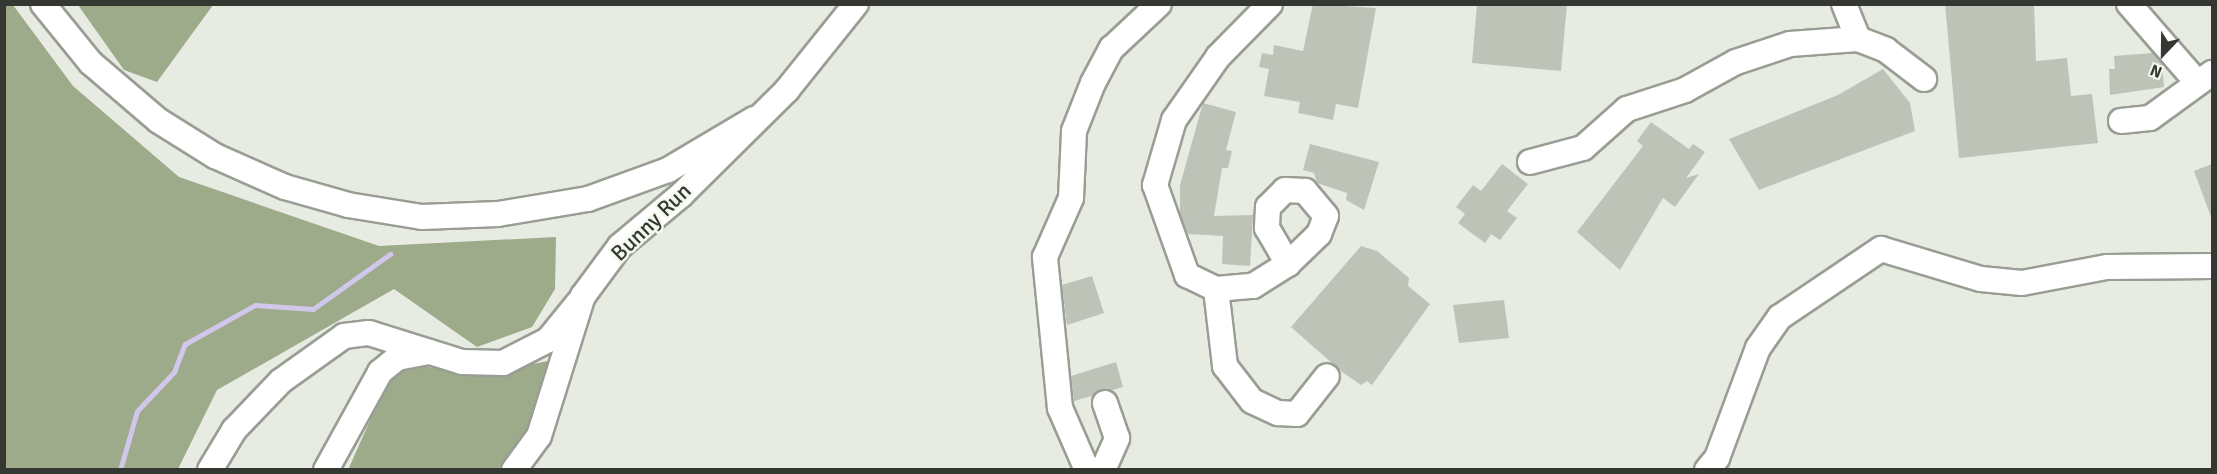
<!DOCTYPE html>
<style>
body{margin:0}
#map{position:relative;width:2217px;height:474px;overflow:hidden;background:#e7ebe1;font-family:Signika,sans-serif}
div>[style]{position:absolute}
[style*='--x']{left:calc(var(--x)*1px);top:calc(var(--y)*1px);width:calc(var(--w)*1px);rotate:calc(var(--a)*1deg)}
.forest>*{inset:0;background:#9dab8a}
.stream>*{height:5px;margin:-2.5px;padding:0 2.5px;transform-origin:2.5px;border-radius:2.5px;background:#d0c7ea}
.building>*{inset:0;background:#bec3b8}
.roads{filter:drop-shadow(2px 0 #999e94) drop-shadow(-2px 0 #999e94) drop-shadow(0 2px #999e94) drop-shadow(0 -2px #999e94)}
.minor>*{height:24px;margin:-12px;padding:0 12px;transform-origin:12px;border-radius:12px;background:#fff}
span{translate:-50% -50%;white-space:nowrap;text-align:center;line-height:1.15;-webkit-text-stroke:5px #f4f9ee;paint-order:stroke}
.street-label{font-size:22px;color:#353733}
.frame{position:absolute;inset:0;border:6px solid #353733;pointer-events:none}
.north{position:absolute;left:2133px;top:24px;width:60px;height:60px;-webkit-text-stroke:4px #f4f9ee;paint-order:stroke;rotate:202deg;font-size:16px;font-weight:700;line-height:24px;text-align:center;color:#353733}
.north::after{content:'';display:block;margin:auto;width:21px;height:27px;background:#353733;clip-path:polygon(50% 0,100% 100%,50% 72%,0 100%)}
</style>
<div id="map">
<div class="forest">
<i style="clip-path:polygon(4px 5px,13px 5px,73px 86px,179px 177px,379px 246px,556px 237px,555px 289px,532px 327px,477px 347px,394px 289px,217px 390px,178px 469px,5px 469px)"></i>
<i style="clip-path:polygon(78px 5px,213px 5px,157px 82px,124px 70px)"></i>
<i style="clip-path:polygon(548px 361px,529px 437px,498px 469px,348px 470px,391px 373px,416px 365px,476px 375px)"></i>
</div>
<div class="stream">
<i style="--x:120;--y:470;--w:61;--a:-73.9"></i>
<i style="--x:137;--y:411;--w:54;--a:-46.5"></i>
<i style="--x:174;--y:372;--w:30;--a:-69"></i>
<i style="--x:185;--y:344;--w:80;--a:-29.1"></i>
<i style="--x:255;--y:305;--w:58;--a:3.9"></i>
<i style="--x:313;--y:309;--w:95;--a:-35.5"></i>
</div>
<div class="building">
<i style="clip-path:polygon(1313px 4px,1376px 8px,1358px 108px,1336px 104px,1333px 120px,1298px 113px,1300px 102px,1264px 96px,1269px 69px,1259px 67px,1262px 53px,1273px 55px,1274px 45px,1303px 51px)"></i>
<i style="clip-path:polygon(1477px 4px,1567px 4px,1561px 71px,1472px 63px)"></i>
<i style="clip-path:polygon(1945px 4px,2034px 4px,2036px 61px,2067px 58px,2071px 96px,2092px 94px,2098px 143px,1959px 158px)"></i>
<i style="clip-path:polygon(2153px 53px,2162px 64px,2164px 87px,2110px 95px,2109px 69px,2115px 69px,2114px 56px)"></i>
<i style="clip-path:polygon(1883px 69px,1910px 103px,1915px 131px,1759px 190px,1729px 139px,1838px 95px)"></i>
<i style="clip-path:polygon(1203px 103px,1236px 112px,1226px 150px,1232px 151px,1228px 168px,1222px 168px,1214px 216px,1253px 215px,1250px 266px,1222px 264px,1223px 236px,1188px 234px,1180px 213px,1180px 185px)"></i>
<i style="clip-path:polygon(1651px 122px,1689px 149px,1693px 144px,1705px 152px,1686px 178px,1699px 174px,1675px 207px,1663px 198px,1620px 270px,1577px 232px,1643px 146px,1637px 141px)"></i>
<i style="clip-path:polygon(1310px 144px,1379px 162px,1364px 210px,1346px 200px,1347px 193px,1317px 183px,1314px 173px,1303px 170px)"></i>
<i style="clip-path:polygon(1502px 164px,1528px 184px,1507px 211px,1517px 218px,1500px 240px,1491px 234px,1485px 243px,1458px 223px,1465px 214px,1456px 207px,1473px 185px,1481px 191px)"></i>
<i style="clip-path:polygon(2212px 164px,2212px 217px,2211px 217px,2194px 171px)"></i>
<i style="clip-path:polygon(1361px 246px,1377px 251px,1409px 278px,1408px 286px,1430px 304px,1372px 385px,1367px 381px,1361px 385px,1342px 372px,1291px 327px)"></i>
<i style="clip-path:polygon(1092px 276px,1104px 313px,1067px 325px,1062px 285px)"></i>
<i style="clip-path:polygon(1504px 300px,1509px 338px,1459px 343px,1453px 305px)"></i>
<i style="clip-path:polygon(1116px 362px,1123px 387px,1074px 401px,1071px 376px)"></i>
</div>
<div class="roads">
<div class="minor">
<i style="--x:43;--y:4;--w:76;--a:50.9"></i>
<i style="--x:91;--y:63;--w:89;--a:40.5"></i>
<i style="--x:159;--y:121;--w:66;--a:32"></i>
<i style="--x:215;--y:156;--w:77;--a:23.9"></i>
<i style="--x:285;--y:187;--w:66;--a:15.9"></i>
<i style="--x:348;--y:205;--w:75;--a:9.2"></i>
<i style="--x:422;--y:217;--w:76;--a:-2.3"></i>
<i style="--x:498;--y:214;--w:91;--a:-9.5"></i>
<i style="--x:588;--y:199;--w:85;--a:-19.9"></i>
<i style="--x:668;--y:170;--w:100;--a:-30.7"></i>
<i style="--x:1270;--y:4;--w:74;--a:134.5"></i>
<i style="--x:1218;--y:57;--w:77;--a:124.9"></i>
<i style="--x:1174;--y:120;--w:68;--a:106.3"></i>
<i style="--x:1155;--y:185;--w:96;--a:70.4"></i>
<i style="--x:1187;--y:275;--w:32;--a:26"></i>
<i style="--x:1216;--y:289;--w:37;--a:-5"></i>
<i style="--x:1253;--y:286;--w:41;--a:-32.2"></i>
<i style="--x:1288;--y:264;--w:43;--a:-44.1"></i>
<i style="--x:1319;--y:234;--w:19;--a:-69"></i>
<i style="--x:1326;--y:216;--w:33;--a:-130"></i>
<i style="--x:1305;--y:191;--w:20;--a:-177"></i>
<i style="--x:1285;--y:190;--w:24;--a:135"></i>
<i style="--x:1268;--y:207;--w:21;--a:93"></i>
<i style="--x:1267;--y:228;--w:42;--a:59.7"></i>
<i style="--x:1844;--y:4;--w:38;--a:68"></i>
<i style="--x:1858;--y:39;--w:30;--a:21"></i>
<i style="--x:1886;--y:50;--w:48;--a:37.3"></i>
<i style="--x:2129;--y:4;--w:101;--a:49"></i>
<i style="--x:2121;--y:121;--w:29;--a:-6"></i>
<i style="--x:2150;--y:118;--w:77;--a:-36"></i>
<i style="--x:1530;--y:162;--w:55;--a:-14.8"></i>
<i style="--x:1583;--y:148;--w:59;--a:-41.6"></i>
<i style="--x:1627;--y:109;--w:61;--a:-18.1"></i>
<i style="--x:1685;--y:90;--w:58;--a:-28.8"></i>
<i style="--x:1736;--y:62;--w:57;--a:-18.4"></i>
<i style="--x:1790;--y:44;--w:68;--a:-4.2"></i>
<i style="--x:1216;--y:289;--w:78;--a:83.3"></i>
<i style="--x:1225;--y:366;--w:44;--a:52.4"></i>
<i style="--x:1252;--y:401;--w:29;--a:25"></i>
<i style="--x:1278;--y:413;--w:19;--a:3"></i>
<i style="--x:1297;--y:414;--w:48;--a:-51.7"></i>
<i style="--x:210;--y:470;--w:47;--a:-59"></i>
<i style="--x:234;--y:430;--w:68;--a:-46.2"></i>
<i style="--x:281;--y:381;--w:77;--a:-35.5"></i>
<i style="--x:344;--y:336;--w:25;--a:-7"></i>
<i style="--x:369;--y:333;--w:97;--a:17.3"></i>
<i style="--x:462;--y:362;--w:41;--a:1.4"></i>
<i style="--x:503;--y:363;--w:51;--a:-27.1"></i>
<i style="--x:548;--y:340;--w:48;--a:-51"></i>
<i style="--x:326;--y:470;--w:112;--a:-61.1"></i>
<i style="--x:380;--y:372;--w:22;--a:-39"></i>
<i style="--x:397;--y:358;--w:32;--a:-11"></i>
<i style="--x:514;--y:470;--w:42;--a:-53.7"></i>
<i style="--x:539;--y:436;--w:147;--a:-72.6"></i>
<i style="--x:583;--y:296;--w:62;--a:-53.5"></i>
<i style="--x:620;--y:246;--w:80;--a:-39.9"></i>
<i style="--x:681;--y:195;--w:149;--a:-44.7"></i>
<i style="--x:787;--y:90;--w:110;--a:-51.3"></i>
<i style="--x:1087;--y:470;--w:68;--a:-113.5"></i>
<i style="--x:1060;--y:408;--w:152;--a:-95.7"></i>
<i style="--x:1045;--y:257;--w:64;--a:-66.2"></i>
<i style="--x:1071;--y:198;--w:67;--a:-87.4"></i>
<i style="--x:1074;--y:131;--w:52;--a:-68.4"></i>
<i style="--x:1093;--y:83;--w:40;--a:-62"></i>
<i style="--x:1112;--y:48;--w:64;--a:-43.1"></i>
<i style="--x:1103;--y:470;--w:35;--a:-66"></i>
<i style="--x:1117;--y:438;--w:37;--a:-109"></i>
<i style="--x:1707;--y:470;--w:16;--a:-50"></i>
<i style="--x:1717;--y:458;--w:117;--a:-69.6"></i>
<i style="--x:1758;--y:348;--w:38;--a:-55"></i>
<i style="--x:1780;--y:317;--w:122;--a:-34"></i>
<i style="--x:1881;--y:249;--w:104;--a:16.7"></i>
<i style="--x:1981;--y:279;--w:41;--a:5.6"></i>
<i style="--x:2022;--y:283;--w:86;--a:-10.7"></i>
<i style="--x:2107;--y:267;--w:105;--a:-0.5"></i>
</div>
</div>
<div class="street-label">
<span style="left:651px;top:222px;rotate:-44deg">Bunny Run</span>
</div>
<div class="frame"></div>
<div class="north">N</div>
</div>
